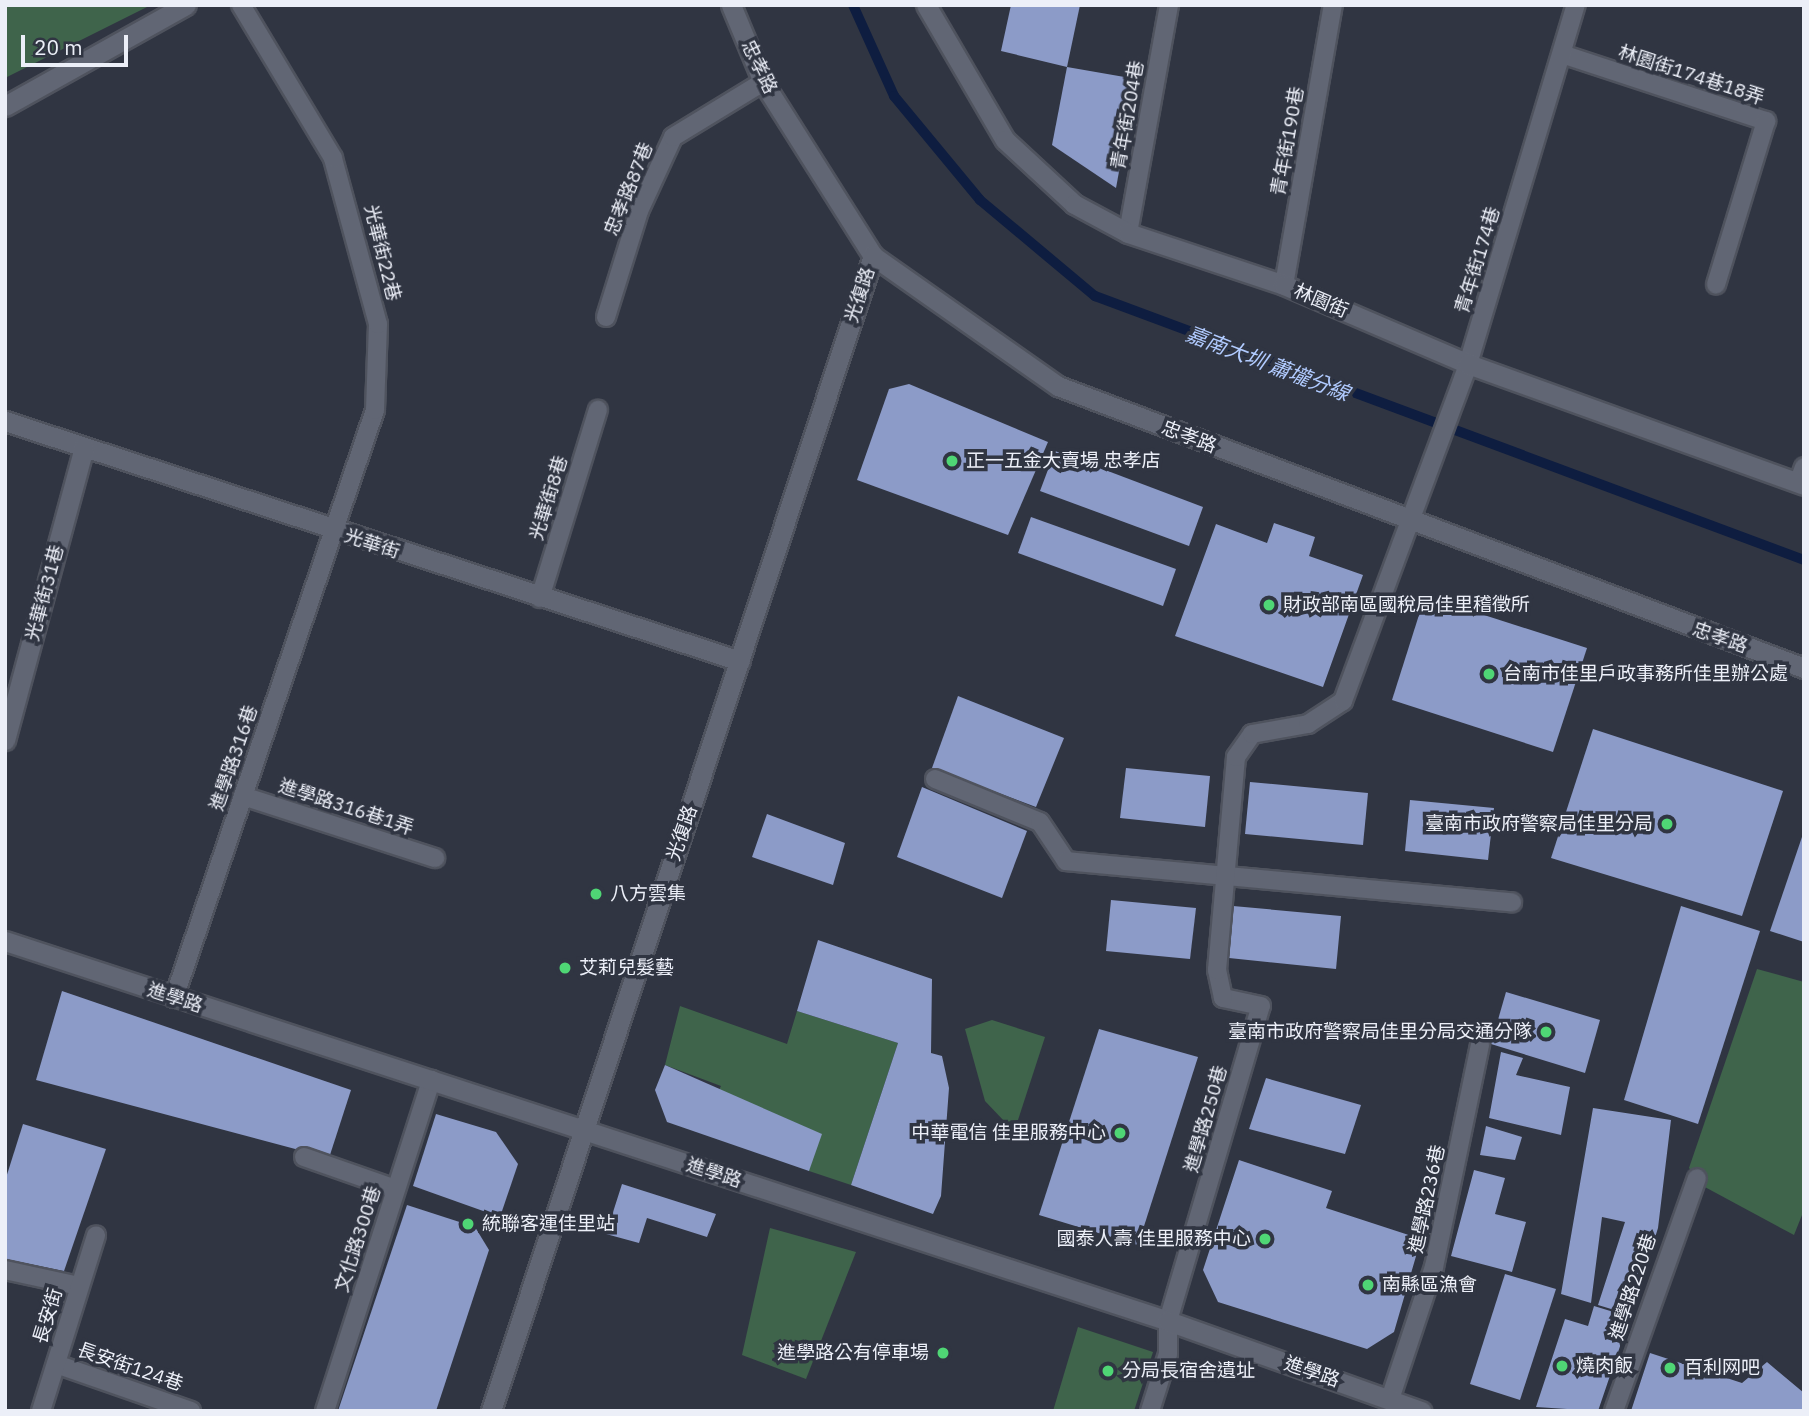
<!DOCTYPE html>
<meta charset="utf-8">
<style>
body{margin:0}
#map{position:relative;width:1809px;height:1416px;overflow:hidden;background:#303542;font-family:"IBM Plex Sans","Noto Sans TC",sans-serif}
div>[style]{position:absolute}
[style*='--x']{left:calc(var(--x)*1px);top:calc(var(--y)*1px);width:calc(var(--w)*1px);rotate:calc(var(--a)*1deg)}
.green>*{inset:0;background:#3f644b}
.stream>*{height:10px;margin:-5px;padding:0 5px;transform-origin:5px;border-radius:5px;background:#0e1d40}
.building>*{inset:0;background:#8c9bc8}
.roads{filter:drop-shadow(2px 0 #4f535e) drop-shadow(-2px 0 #4f535e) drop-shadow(0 2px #4f535e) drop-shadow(0 -2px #4f535e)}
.service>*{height:18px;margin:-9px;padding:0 9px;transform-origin:9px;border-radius:9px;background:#616674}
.minor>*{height:19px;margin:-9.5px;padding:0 9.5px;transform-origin:9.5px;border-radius:9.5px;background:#616674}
.dots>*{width:19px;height:19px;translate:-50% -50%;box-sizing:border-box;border:4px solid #303542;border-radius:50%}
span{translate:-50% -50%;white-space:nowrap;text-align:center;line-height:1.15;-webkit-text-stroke:7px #303542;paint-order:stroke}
.street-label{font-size:19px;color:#eceff8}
.poi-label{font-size:19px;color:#eceff8}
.left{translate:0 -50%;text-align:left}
.right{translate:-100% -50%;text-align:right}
.water-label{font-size:21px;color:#b1cbff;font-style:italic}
.frame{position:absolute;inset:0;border:7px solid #eceff8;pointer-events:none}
.scale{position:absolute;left:21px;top:35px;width:107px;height:32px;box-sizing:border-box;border:4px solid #eceff8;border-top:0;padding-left:9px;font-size:21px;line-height:24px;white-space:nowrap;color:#eceff8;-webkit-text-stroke:5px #303542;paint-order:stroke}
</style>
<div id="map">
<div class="green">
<i style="clip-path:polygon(5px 5px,151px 5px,5px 78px)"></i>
<i style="clip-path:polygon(1757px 969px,1804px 982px,1804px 1210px,1794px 1235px,1703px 1186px,1689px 1168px)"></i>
<i style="clip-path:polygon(680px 1006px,787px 1044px,797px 1011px,898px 1043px,851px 1185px,809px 1171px,718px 1092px,721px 1086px,665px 1065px)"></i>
<i style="clip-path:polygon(992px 1020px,1045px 1037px,1018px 1120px,1005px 1122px,985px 1101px,965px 1029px)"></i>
<i style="clip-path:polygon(770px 1228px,856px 1252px,806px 1379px,742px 1355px)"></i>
<i style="clip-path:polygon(1078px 1327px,1153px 1352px,1134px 1411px,1053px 1411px)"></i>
</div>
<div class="stream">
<i style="--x:853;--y:5;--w:100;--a:65.7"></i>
<i style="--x:894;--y:96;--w:135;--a:50.4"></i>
<i style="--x:980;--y:200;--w:150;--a:39.9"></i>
<i style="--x:1095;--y:296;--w:757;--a:20.42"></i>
</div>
<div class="building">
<i style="clip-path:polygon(1011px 5px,1080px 5px,1067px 67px,1001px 51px)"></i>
<i style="clip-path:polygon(1067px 67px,1136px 79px,1116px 188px,1052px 145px)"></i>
<i style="clip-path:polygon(909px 384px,1048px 442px,1008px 535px,857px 480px,889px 389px)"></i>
<i style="clip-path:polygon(1055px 451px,1203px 507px,1189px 546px,1040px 491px)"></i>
<i style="clip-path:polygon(1031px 517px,1176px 569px,1163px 606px,1018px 553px)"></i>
<i style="clip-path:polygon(1274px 523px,1315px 537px,1309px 556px,1363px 575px,1323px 687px,1175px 636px,1216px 524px,1267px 543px)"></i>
<i style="clip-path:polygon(1425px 596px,1587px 648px,1553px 752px,1392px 700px)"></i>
<i style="clip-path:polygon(958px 696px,1064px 738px,1036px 807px,932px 768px)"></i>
<i style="clip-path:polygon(1593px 729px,1783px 791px,1742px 916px,1551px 858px)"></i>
<i style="clip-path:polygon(1126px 768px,1210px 776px,1205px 827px,1120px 818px)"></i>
<i style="clip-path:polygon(1250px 782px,1368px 793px,1363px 845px,1245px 834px)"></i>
<i style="clip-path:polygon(922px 787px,1027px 831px,1002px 898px,897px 857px)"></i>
<i style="clip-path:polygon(1410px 800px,1494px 808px,1488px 860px,1405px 851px)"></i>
<i style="clip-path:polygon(767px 814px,845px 843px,833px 885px,752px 857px)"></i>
<i style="clip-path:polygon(1803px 834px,1804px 834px,1804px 942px,1770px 931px)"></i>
<i style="clip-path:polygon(1111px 900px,1196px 908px,1190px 959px,1106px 951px)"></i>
<i style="clip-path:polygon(1233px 906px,1341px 916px,1336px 969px,1229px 958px)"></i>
<i style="clip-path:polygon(1681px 906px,1760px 931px,1698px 1124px,1624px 1100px)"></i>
<i style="clip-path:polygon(818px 940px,932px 979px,931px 1053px,942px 1056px,949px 1088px,941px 1196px,933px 1214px,851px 1185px,898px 1043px,797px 1011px)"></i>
<i style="clip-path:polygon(62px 991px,351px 1090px,329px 1158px,36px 1080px)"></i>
<i style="clip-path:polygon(1506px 992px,1600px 1020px,1585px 1073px,1491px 1044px)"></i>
<i style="clip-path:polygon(1099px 1029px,1198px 1057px,1138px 1245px,1039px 1215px)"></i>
<i style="clip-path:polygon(1501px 1052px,1523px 1058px,1516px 1075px,1570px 1087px,1561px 1135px,1489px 1118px)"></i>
<i style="clip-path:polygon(665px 1065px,822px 1134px,809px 1171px,667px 1122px,655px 1090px)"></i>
<i style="clip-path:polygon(1266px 1078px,1361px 1105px,1345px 1154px,1249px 1129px)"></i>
<i style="clip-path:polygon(1593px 1108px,1671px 1120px,1658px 1228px,1631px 1315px,1598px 1305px,1625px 1222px,1602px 1217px,1591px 1303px,1561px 1294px)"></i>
<i style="clip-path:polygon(436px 1114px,496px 1132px,518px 1164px,500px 1217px,413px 1186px)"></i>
<i style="clip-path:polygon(23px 1124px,106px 1149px,64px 1271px,5px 1259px,5px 1181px)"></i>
<i style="clip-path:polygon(1486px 1126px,1522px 1137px,1515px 1160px,1480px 1155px)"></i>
<i style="clip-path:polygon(1239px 1160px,1332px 1191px,1326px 1208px,1421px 1239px,1394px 1332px,1367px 1349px,1218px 1302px,1203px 1270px)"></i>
<i style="clip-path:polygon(1474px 1170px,1505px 1178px,1495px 1214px,1526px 1222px,1512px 1272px,1451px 1256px)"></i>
<i style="clip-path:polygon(622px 1184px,716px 1214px,707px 1237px,647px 1218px,639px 1243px,606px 1234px)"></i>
<i style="clip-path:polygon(407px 1205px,475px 1227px,489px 1250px,436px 1411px,338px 1411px)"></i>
<i style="clip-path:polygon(1505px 1274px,1556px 1289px,1520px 1400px,1470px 1384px)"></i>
<i style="clip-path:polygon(1594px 1306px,1630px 1317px,1598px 1411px,1536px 1407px,1565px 1319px,1588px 1326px)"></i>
<i style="clip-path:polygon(1650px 1353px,1742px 1383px,1767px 1362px,1804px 1393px,1804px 1411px,1631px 1411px)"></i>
</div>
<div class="roads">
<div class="service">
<i style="--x:1562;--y:54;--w:215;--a:18.2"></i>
<i style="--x:1766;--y:121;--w:171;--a:107"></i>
<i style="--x:1128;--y:233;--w:232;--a:-79.8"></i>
<i style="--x:1284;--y:285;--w:284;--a:-80.1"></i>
<i style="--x:606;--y:317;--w:111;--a:-72.7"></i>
<i style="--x:639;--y:211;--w:81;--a:-65.3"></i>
<i style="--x:673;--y:137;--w:105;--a:-31.4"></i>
<i style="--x:1798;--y:483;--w:17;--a:-69"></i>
<i style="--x:540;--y:598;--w:197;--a:-72.9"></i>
<i style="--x:935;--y:779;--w:113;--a:22.3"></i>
<i style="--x:1040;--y:822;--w:47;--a:56.3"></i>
<i style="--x:1066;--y:861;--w:448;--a:5.3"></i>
<i style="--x:243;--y:796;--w:202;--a:17.9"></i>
<i style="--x:174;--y:998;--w:621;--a:-71.13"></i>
<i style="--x:375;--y:410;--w:86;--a:-88"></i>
<i style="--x:378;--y:324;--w:172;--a:-105.2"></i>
<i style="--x:333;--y:158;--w:179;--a:-121"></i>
<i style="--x:304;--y:1157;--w:97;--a:19.2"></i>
<i style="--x:5;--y:1270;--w:76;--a:12.2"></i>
<i style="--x:56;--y:1364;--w:143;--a:19.2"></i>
<i style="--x:1390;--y:1399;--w:139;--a:-71.6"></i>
<i style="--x:1434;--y:1267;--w:228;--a:-78.3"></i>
<i style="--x:41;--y:1411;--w:184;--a:-72.6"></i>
<i style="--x:325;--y:1411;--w:348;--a:-72.2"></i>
<i style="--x:1150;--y:1411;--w:60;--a:-72.5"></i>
<i style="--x:1168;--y:1354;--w:33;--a:-90"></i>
<i style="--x:1168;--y:1321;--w:328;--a:-73.6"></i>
<i style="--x:1261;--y:1006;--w:39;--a:-168"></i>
<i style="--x:1223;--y:998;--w:29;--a:-102"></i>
<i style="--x:1217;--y:970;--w:214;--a:-84.9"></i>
<i style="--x:1236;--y:757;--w:28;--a:-55"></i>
<i style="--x:1252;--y:734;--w:57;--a:-10.1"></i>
<i style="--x:1308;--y:724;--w:42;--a:-33.3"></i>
<i style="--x:1343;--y:701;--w:359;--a:-69.6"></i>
<i style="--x:1468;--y:364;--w:375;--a:-73.3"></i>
<i style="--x:1614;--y:1411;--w:247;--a:-70.4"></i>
</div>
<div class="minor">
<i style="--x:731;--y:5;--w:83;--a:67.4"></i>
<i style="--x:763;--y:82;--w:206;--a:57.7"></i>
<i style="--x:873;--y:256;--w:226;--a:35.1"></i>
<i style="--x:1058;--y:386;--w:798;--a:20.71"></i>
<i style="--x:926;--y:5;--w:156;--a:59.7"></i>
<i style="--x:1005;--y:140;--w:94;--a:42.8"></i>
<i style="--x:1074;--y:204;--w:61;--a:28.2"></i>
<i style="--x:1128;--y:233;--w:164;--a:18.4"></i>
<i style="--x:1284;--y:285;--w:200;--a:23.2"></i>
<i style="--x:1468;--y:364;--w:357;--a:19.8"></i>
<i style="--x:5;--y:106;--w:207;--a:-29.2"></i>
<i style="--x:5;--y:421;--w:773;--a:18.08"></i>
<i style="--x:5;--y:740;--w:303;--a:-74.9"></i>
<i style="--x:5;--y:941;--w:1224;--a:18.09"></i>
<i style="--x:1168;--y:1321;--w:269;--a:19.6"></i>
<i style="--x:491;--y:1411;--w:1217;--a:-71.7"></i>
</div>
</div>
<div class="dots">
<i style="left:952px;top:461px;background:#4fd675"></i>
<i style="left:1269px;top:605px;background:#4fd675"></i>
<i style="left:1489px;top:674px;background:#4fd675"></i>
<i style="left:1667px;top:824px;background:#4fd675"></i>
<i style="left:596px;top:894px;background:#4fd675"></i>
<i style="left:565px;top:968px;background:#4fd675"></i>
<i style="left:1546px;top:1032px;background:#4fd675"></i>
<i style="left:1120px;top:1133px;background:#4fd675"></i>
<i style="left:468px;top:1224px;background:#4fd675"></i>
<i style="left:1265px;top:1239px;background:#4fd675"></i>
<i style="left:1368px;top:1285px;background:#4fd675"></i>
<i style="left:943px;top:1353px;background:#4fd675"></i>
<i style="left:1562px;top:1366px;background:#4fd675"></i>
<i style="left:1670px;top:1368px;background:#4fd675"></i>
<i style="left:1108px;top:1371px;background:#4fd675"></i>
</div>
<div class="street-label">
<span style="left:759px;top:67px;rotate:64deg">忠孝路</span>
<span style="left:1691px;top:75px;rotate:18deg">林園街174巷18弄</span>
<span style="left:1128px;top:115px;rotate:-80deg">青年街204巷</span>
<span style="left:1288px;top:141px;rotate:-80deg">青年街190巷</span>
<span style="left:629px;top:189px;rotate:-68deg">忠孝路87巷</span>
<span style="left:382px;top:253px;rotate:76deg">光華街22巷</span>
<span style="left:1478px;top:260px;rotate:-73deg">青年街174巷</span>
<span style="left:860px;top:295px;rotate:-72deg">光復路</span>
<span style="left:1321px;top:301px;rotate:23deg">林園街</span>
<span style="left:1189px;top:437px;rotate:21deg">忠孝路</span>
<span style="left:549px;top:498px;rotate:-73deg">光華街8巷</span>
<span style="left:372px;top:544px;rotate:18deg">光華街</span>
<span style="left:45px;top:593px;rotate:-75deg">光華街31巷</span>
<span style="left:1720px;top:638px;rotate:19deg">忠孝路</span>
<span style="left:234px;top:758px;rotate:-71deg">進學路316巷</span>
<span style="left:346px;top:807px;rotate:18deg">進學路316巷1弄</span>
<span style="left:682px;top:833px;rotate:-71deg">光復路</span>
<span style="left:175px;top:998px;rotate:18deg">進學路</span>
<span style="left:1206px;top:1119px;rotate:-74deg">進學路250巷</span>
<span style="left:714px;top:1173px;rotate:18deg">進學路</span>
<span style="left:1427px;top:1199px;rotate:-78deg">進學路236巷</span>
<span style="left:358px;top:1239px;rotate:-72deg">文化路300巷</span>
<span style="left:1633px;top:1287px;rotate:-72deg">進學路220巷</span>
<span style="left:48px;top:1316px;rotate:-73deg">長安街</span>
<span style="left:130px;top:1367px;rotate:19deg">長安街124巷</span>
<span style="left:1312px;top:1372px;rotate:19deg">進學路</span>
</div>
<div class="poi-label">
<span class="left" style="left:966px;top:461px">正一五金大賣場 忠孝店</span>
<span class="left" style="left:1283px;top:605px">財政部南區國稅局佳里稽徵所</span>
<span class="left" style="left:1503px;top:674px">台南市佳里戶政事務所佳里辦公處</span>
<span class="right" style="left:1653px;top:824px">臺南市政府警察局佳里分局</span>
<span class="left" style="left:610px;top:894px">八方雲集</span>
<span class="left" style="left:579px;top:968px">艾莉兒髮藝</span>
<span class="right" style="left:1532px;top:1032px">臺南市政府警察局佳里分局交通分隊</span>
<span class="right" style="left:1106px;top:1133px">中華電信 佳里服務中心</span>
<span class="left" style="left:482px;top:1224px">統聯客運佳里站</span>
<span class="right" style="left:1251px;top:1239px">國泰人壽 佳里服務中心</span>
<span class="left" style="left:1382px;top:1285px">南縣區漁會</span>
<span class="right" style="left:929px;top:1353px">進學路公有停車場</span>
<span class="left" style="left:1576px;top:1366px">燒肉飯</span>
<span class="left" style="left:1684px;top:1368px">百利网吧</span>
<span class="left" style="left:1122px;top:1371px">分局長宿舍遺址</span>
</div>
<div class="water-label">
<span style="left:1268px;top:363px;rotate:21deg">嘉南大圳 蕭壠分線</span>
</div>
<div class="frame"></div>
<div class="scale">20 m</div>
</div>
